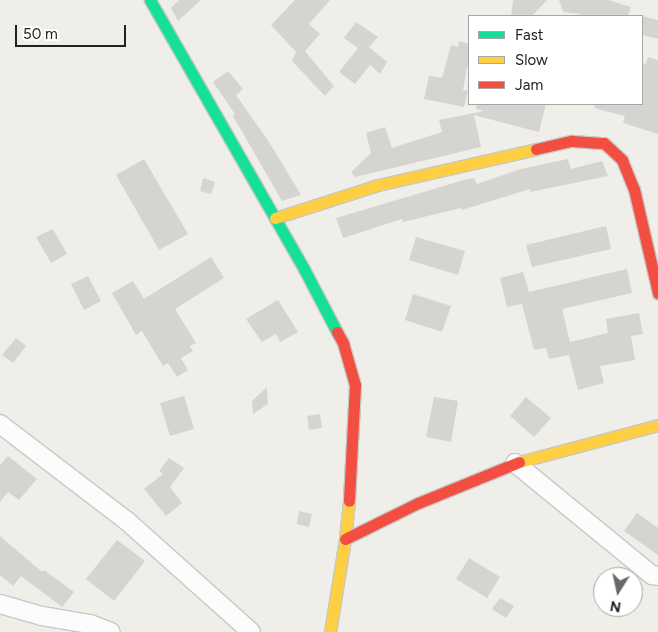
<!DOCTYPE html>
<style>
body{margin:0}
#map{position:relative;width:658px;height:632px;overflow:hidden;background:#efeee9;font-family:Figtree,sans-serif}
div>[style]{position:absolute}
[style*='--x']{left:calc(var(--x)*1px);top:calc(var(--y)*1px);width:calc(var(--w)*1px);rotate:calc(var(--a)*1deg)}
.building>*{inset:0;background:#d6d4d0}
.roads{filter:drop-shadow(1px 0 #c8c8c5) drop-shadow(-1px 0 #c8c8c5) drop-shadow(0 1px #c8c8c5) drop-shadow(0 -1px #c8c8c5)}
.street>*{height:18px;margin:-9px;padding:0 9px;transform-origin:9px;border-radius:9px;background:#fdfcfc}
.fast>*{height:11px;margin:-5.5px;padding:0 5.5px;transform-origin:5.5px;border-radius:5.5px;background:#16e098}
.slow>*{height:11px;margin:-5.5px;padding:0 5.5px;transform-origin:5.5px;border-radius:5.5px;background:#ffcf43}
.jam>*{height:11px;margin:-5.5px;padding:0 5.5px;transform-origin:5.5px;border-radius:5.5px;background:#f24e42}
span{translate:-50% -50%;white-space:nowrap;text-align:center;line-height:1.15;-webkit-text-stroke:4px #fff;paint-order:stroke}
.legend{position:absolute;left:468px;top:15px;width:175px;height:90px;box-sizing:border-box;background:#fff;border:1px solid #a6a6a6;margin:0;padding:6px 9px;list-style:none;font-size:15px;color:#212121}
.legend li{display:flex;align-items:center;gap:10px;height:25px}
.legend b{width:25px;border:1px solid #a6a6a6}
.north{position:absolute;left:593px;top:567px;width:50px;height:50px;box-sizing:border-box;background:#fff;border:1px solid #a6a6a6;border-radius:50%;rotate:190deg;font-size:14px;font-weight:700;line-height:20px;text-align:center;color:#212121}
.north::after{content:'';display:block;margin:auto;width:18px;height:22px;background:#696967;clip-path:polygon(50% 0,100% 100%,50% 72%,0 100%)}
.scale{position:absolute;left:15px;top:25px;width:111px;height:22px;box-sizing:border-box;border:2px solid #212121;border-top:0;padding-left:6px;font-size:15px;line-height:18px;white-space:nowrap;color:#212121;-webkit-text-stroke:4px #fff;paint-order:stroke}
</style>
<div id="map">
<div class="building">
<i style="clip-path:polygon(179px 0,201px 0,178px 21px,171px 8px)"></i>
<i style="clip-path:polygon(295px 0,330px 0,309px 24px,320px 34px,305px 51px,334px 86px,325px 96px,292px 61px,296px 52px,271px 25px)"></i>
<i style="clip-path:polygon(513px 0,547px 0,532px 16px,511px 16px)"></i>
<i style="clip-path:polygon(559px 0,608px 0,631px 7px,628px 16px,580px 16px,581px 14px,563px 12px)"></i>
<i style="clip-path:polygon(642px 16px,658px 20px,658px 39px,642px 35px)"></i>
<i style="clip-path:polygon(356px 22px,378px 37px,369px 47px,387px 62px,380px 74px,370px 65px,355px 84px,339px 72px,358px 48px,344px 38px)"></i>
<i style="clip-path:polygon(459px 41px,469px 44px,469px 68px,467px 67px,463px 90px,468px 91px,464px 107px,424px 99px,429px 76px,442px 78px,451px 45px,458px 47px)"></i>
<i style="clip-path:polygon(648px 57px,658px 60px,658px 134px,623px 123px,625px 116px,594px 108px,595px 104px,642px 104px,642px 63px,646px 64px)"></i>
<i style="clip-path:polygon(228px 71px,243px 89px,236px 95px,269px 142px,301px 195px,282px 201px,233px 116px,235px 114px,213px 82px)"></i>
<i style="clip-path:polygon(477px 104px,546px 104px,539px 132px,474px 115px,481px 147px,355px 177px,351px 172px,371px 153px,366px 133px,385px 127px,392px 148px,442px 132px,439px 120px,484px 111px,476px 109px)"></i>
<i style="clip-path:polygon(144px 159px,188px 234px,159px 250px,116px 175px)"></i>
<i style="clip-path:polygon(568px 159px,571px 169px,602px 161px,608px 176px,530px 192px,530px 189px,462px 210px,461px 208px,403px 222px,402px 219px,343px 238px,336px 218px,464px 180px,474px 178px,477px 184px,521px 169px)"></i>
<i style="clip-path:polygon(203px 178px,215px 182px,211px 194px,200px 191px)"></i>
<i style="clip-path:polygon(606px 226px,611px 249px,532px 267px,526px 245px)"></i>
<i style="clip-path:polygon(53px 229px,67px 254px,51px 263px,36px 237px)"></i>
<i style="clip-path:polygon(416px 237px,465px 251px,458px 275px,409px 260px)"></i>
<i style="clip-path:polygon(211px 257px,224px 278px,175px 309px,196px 343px,190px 346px,193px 351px,181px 358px,188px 370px,177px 377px,168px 363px,163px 366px,142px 331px,136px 335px,112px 293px,133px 281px,144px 299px)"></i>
<i style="clip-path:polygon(627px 269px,632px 293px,562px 309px,570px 342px,608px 333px,606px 319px,639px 313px,643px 334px,631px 336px,635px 360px,600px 366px,604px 383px,578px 390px,569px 355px,549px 359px,546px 348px,534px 350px,522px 304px,507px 307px,500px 278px,523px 272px,529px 292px)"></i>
<i style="clip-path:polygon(88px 276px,101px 301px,84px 310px,71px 284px)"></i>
<i style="clip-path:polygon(413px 294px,451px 306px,442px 332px,405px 320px)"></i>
<i style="clip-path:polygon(278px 300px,298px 332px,280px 342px,276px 334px,262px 342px,246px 319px)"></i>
<i style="clip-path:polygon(16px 338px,26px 346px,13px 363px,2px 355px)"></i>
<i style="clip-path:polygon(267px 387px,268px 404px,253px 414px,252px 401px)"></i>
<i style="clip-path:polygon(184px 396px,194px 429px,170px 436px,160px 403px)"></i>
<i style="clip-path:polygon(434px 397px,458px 401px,451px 442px,426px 437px)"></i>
<i style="clip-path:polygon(526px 397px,551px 418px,534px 437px,510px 416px)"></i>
<i style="clip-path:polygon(320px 414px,322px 428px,309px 430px,307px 416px)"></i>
<i style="clip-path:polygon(8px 456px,37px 479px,19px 500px,8px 492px,0 502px,0 465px)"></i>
<i style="clip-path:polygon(169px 458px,184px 468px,170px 487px,182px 503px,166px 516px,144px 489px,163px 474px,159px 471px)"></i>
<i style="clip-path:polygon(299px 511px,312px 514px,309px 527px,297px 524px)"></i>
<i style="clip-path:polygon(637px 513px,658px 528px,658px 555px,624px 531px)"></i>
<i style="clip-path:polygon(0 536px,42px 572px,44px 570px,74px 592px,62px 607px,21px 576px,13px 586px,0 575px)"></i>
<i style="clip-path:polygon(117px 540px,145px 561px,114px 601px,86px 579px)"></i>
<i style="clip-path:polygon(469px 558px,500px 577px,487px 598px,456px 579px)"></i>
<i style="clip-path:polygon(500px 598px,514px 606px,506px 618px,492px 609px)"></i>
</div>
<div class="roads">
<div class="street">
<i style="--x:0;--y:424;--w:160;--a:37.4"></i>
<i style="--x:127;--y:521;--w:166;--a:41.8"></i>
<i style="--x:515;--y:463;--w:177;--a:39.3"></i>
<i style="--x:652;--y:575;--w:6;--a:9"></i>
<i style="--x:0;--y:604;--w:44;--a:15.9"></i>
<i style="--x:42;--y:616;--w:49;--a:9.5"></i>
<i style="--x:90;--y:624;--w:22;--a:21"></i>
</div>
<div class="fast">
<i style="--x:150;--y:0;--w:310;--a:60.2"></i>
<i style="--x:304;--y:269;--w:71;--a:62.4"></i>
</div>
<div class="slow">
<i style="--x:275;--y:218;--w:108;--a:-17.8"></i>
<i style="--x:378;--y:185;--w:162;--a:-12.8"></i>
<i style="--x:519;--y:462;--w:144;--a:-14.9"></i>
<i style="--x:330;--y:632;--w:94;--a:-80.8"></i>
<i style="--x:345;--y:539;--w:38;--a:-84"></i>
</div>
<div class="jam">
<i style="--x:536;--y:149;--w:37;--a:-13"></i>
<i style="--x:572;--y:141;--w:32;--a:4"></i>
<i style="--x:604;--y:143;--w:25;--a:43"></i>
<i style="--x:622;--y:160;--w:31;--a:68"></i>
<i style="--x:634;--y:189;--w:107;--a:77"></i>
<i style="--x:337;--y:332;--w:13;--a:61"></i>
<i style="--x:343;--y:343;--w:44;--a:74.1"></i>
<i style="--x:355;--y:385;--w:116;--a:93"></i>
<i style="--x:345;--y:539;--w:81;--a:-26.3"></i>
<i style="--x:418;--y:503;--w:109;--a:-22.1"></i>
</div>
</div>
<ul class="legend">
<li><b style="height:6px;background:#16e098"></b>Fast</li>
<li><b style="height:6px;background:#ffcf43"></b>Slow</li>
<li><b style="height:6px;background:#f24e42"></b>Jam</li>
</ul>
<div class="north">N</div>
<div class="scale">50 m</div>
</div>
